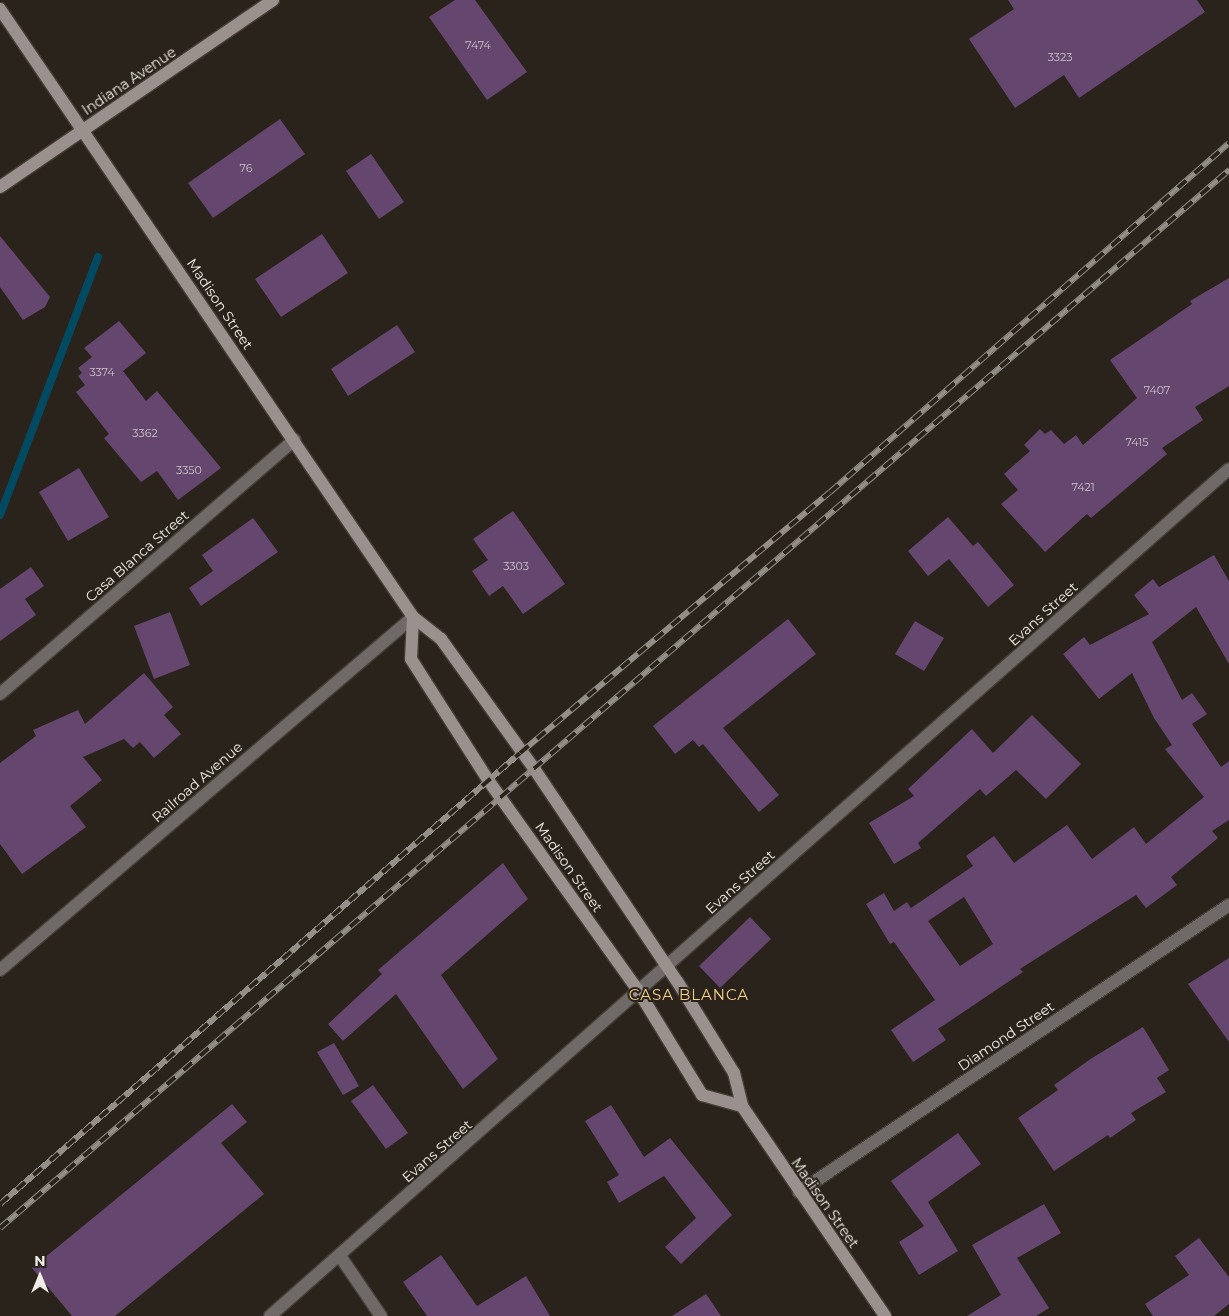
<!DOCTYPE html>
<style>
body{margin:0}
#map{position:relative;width:1229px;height:1316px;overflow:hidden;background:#29231b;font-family:Montserrat,sans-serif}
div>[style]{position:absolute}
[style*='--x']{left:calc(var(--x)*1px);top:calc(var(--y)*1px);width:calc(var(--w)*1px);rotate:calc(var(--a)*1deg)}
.stream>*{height:8px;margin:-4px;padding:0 4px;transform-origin:4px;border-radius:4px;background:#024a61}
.building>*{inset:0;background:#65466e}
.roads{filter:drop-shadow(1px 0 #453f37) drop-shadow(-1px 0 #453f37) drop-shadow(0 1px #453f37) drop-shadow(0 -1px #453f37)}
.street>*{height:12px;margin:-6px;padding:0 6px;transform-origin:6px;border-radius:6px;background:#6f6968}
.secondary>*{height:12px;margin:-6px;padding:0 6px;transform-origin:6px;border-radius:6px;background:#9a918e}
.rail>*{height:5.5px;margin-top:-2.75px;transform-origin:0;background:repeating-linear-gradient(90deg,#29231b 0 11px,#938e87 0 22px);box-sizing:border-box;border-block:1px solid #938e87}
span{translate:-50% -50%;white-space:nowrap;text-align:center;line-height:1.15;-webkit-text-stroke:4px #29231b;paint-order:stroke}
.number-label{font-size:11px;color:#cdc2c8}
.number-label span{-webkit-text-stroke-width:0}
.street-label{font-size:14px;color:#f0ece6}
.neighbourhood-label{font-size:15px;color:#f4d087;letter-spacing:1px}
.north{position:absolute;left:15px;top:1251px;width:50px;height:50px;-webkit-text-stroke:4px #29231b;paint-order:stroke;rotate:0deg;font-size:14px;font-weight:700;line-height:20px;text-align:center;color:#f0ece6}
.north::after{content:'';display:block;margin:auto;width:18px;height:22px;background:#f0ece6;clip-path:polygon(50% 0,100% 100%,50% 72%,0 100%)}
</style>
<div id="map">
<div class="stream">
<i style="--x:0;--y:515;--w:276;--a:-69.2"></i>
</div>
<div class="building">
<i style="clip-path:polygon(455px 0,475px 0,527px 72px,487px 100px,429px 17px)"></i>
<i style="clip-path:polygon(1008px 0,1197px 0,1205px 12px,1079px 98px,1064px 75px,1015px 108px,969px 39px,1014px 9px)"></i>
<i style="clip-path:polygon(280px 119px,305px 154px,213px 218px,188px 183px)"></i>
<i style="clip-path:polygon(371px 154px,404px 202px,379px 219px,346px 171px)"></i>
<i style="clip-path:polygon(322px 234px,348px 273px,281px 317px,255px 279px)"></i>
<i style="clip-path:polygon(0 236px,50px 297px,45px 307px,23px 320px,0 287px)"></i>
<i style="clip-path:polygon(1229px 278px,1229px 386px,1195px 407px,1203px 420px,1162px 448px,1167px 454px,1091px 518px,1087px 514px,1045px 552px,1001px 504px,1018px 490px,1004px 474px,1030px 451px,1024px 445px,1040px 429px,1045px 434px,1051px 430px,1064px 444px,1076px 435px,1083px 445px,1137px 398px,1110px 360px,1192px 304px,1190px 301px)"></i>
<i style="clip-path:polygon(119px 321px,146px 353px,123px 371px,146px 401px,157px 391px,221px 468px,178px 500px,157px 471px,141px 482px,104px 438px,109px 434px,76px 392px,85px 385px,78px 376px,82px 373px,78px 368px,92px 357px,84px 348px)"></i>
<i style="clip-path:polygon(397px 325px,415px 352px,348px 396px,331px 369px)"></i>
<i style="clip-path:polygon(79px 468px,109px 517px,68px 541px,39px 492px)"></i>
<i style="clip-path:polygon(513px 511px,565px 584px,523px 614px,503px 586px,489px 596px,472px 571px,488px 560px,473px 539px)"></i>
<i style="clip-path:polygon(948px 517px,973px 546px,978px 542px,1014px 585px,988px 607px,949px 559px,928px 576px,908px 551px)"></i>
<i style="clip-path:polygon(253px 518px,278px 552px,201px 606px,189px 588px,213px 571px,202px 555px)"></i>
<i style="clip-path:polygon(evenodd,1214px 555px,1229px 581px,1229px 664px,1196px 607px,1152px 642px,1182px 700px,1192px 693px,1207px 714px,1192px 724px,1221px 767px,1229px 761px,1229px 820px,1212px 831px,1218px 838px,1171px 877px,1177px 885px,1146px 908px,1136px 895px,1020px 969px,1023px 972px,938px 1029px,946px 1040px,913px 1062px,891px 1030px,935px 1000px,894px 942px,890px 944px,866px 904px,884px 893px,894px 911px,907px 902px,911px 908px,973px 866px,966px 856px,994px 836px,1014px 863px,1067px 825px,1092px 859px,1134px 827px,1146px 844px,1204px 797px,1165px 749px,1172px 745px,1154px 718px,1132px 673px,1099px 699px,1063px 654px,1084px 637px,1090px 645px,1149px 614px,1134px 595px,1153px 579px,1159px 587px,1214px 555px,964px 897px,993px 944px,960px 966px,928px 921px,964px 897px)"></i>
<i style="clip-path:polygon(31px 567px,44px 586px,25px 599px,36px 615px,0 641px,0 589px)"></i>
<i style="clip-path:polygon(170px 612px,190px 665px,154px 679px,134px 626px)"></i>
<i style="clip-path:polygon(788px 619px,816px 654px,723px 728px,779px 795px,759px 812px,703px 744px,699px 747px,693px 740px,675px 754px,653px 726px)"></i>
<i style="clip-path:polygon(915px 621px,944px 638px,924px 671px,895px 654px)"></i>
<i style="clip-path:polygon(144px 673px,173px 707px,164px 715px,181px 734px,154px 758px,140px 742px,133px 748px,124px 739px,83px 757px,102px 780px,70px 806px,86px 827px,22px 874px,0 844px,0 763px,36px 736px,33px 730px,78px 710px,85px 724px)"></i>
<i style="clip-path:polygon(1032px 715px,1081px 764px,1046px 799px,1016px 770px,986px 796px,980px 789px,918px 843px,921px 848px,894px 864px,869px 823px,914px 796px,908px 789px,972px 729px,993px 753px)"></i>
<i style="clip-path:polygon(503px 863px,528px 899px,441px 975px,498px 1059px,463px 1089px,396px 994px,343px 1041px,328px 1024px,382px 974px,378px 970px)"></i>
<i style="clip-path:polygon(750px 917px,771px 939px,720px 988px,699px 966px)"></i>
<i style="clip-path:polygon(1229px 958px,1229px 1042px,1188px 984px)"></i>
<i style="clip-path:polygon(1143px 1027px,1169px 1070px,1157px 1078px,1166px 1092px,1131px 1113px,1136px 1120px,1110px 1138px,1108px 1135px,1054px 1171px,1018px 1118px,1058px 1090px,1054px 1085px,1092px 1058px)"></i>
<i style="clip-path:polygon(334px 1043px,359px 1086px,343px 1095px,317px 1052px)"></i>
<i style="clip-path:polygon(373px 1085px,408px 1133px,386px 1149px,351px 1101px)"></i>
<i style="clip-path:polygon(232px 1104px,247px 1122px,221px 1143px,264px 1194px,115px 1316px,72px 1316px,32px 1268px)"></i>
<i style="clip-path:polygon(611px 1105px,644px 1157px,670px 1138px,732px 1215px,681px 1264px,665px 1247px,696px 1218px,664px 1176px,619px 1203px,607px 1182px,619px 1175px,585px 1121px)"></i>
<i style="clip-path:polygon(958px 1133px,981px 1164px,928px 1202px,958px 1251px,919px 1275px,899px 1242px,924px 1226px,891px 1181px)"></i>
<i style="clip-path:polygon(1044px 1204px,1061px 1233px,1017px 1258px,1049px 1308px,1036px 1316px,967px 1316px,1001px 1295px,972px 1245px)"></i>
<i style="clip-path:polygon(1199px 1238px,1229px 1277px,1229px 1304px,1214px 1316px,1153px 1316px,1145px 1304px,1189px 1275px,1175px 1256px)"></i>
<i style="clip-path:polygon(441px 1255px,477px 1306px,526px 1276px,550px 1316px,427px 1316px,403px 1282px)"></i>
<i style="clip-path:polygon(706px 1294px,721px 1316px,672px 1316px)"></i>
</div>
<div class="roads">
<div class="street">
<i style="--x:0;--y:694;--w:389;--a:-40.8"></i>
<i style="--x:0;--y:970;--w:543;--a:-40.52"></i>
<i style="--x:799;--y:1192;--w:517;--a:-33.72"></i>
<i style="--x:340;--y:1256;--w:73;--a:55.7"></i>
<i style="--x:270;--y:1316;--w:1279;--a:-41.45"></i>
</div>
<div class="secondary">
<i style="--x:0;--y:9;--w:735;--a:55.81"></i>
<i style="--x:413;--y:617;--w:36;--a:38"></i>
<i style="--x:441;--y:639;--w:161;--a:54.3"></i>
<i style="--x:535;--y:770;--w:254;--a:56.1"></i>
<i style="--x:677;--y:981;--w:108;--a:58.2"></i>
<i style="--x:734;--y:1073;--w:34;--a:76"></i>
<i style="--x:742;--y:1106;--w:254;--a:55.7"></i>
<i style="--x:0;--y:187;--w:331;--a:-34.4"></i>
<i style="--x:413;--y:617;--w:42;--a:92.7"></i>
<i style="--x:411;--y:659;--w:143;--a:57.5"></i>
<i style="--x:488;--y:780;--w:260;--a:54.5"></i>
<i style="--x:639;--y:992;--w:121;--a:58.5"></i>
<i style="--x:702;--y:1095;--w:41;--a:15.4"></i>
</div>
</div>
<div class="rail">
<i style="--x:0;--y:1204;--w:688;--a:-40.94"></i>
<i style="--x:520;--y:753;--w:405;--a:-40.1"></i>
<i style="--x:830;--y:492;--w:530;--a:-41.18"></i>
<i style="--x:0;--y:1228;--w:1622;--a:-40.72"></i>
</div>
<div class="number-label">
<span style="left:478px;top:45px">7474</span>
<span style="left:1060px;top:57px">3323</span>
<span style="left:246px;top:168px">76</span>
<span style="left:102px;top:372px">3374</span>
<span style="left:1157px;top:390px">7407</span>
<span style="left:145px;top:433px">3362</span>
<span style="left:1137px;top:442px">7415</span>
<span style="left:189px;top:470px">3350</span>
<span style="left:1083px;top:487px">7421</span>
<span style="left:516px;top:566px">3303</span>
</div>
<div class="street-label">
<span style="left:129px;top:81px;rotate:-34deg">Indiana Avenue</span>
<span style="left:220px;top:304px;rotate:56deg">Madison Street</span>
<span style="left:137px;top:556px;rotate:-41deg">Casa Blanca Street</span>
<span style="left:1043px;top:614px;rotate:-42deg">Evans Street</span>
<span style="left:197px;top:782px;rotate:-41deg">Railroad Avenue</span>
<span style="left:569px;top:867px;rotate:55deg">Madison Street</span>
<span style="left:740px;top:882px;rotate:-42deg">Evans Street</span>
<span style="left:1006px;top:1036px;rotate:-34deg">Diamond Street</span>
<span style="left:437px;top:1151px;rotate:-41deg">Evans Street</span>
<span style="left:825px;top:1203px;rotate:55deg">Madison Street</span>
</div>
<div class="neighbourhood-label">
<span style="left:689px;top:995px">CASA BLANCA</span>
</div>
<div class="north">N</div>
</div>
